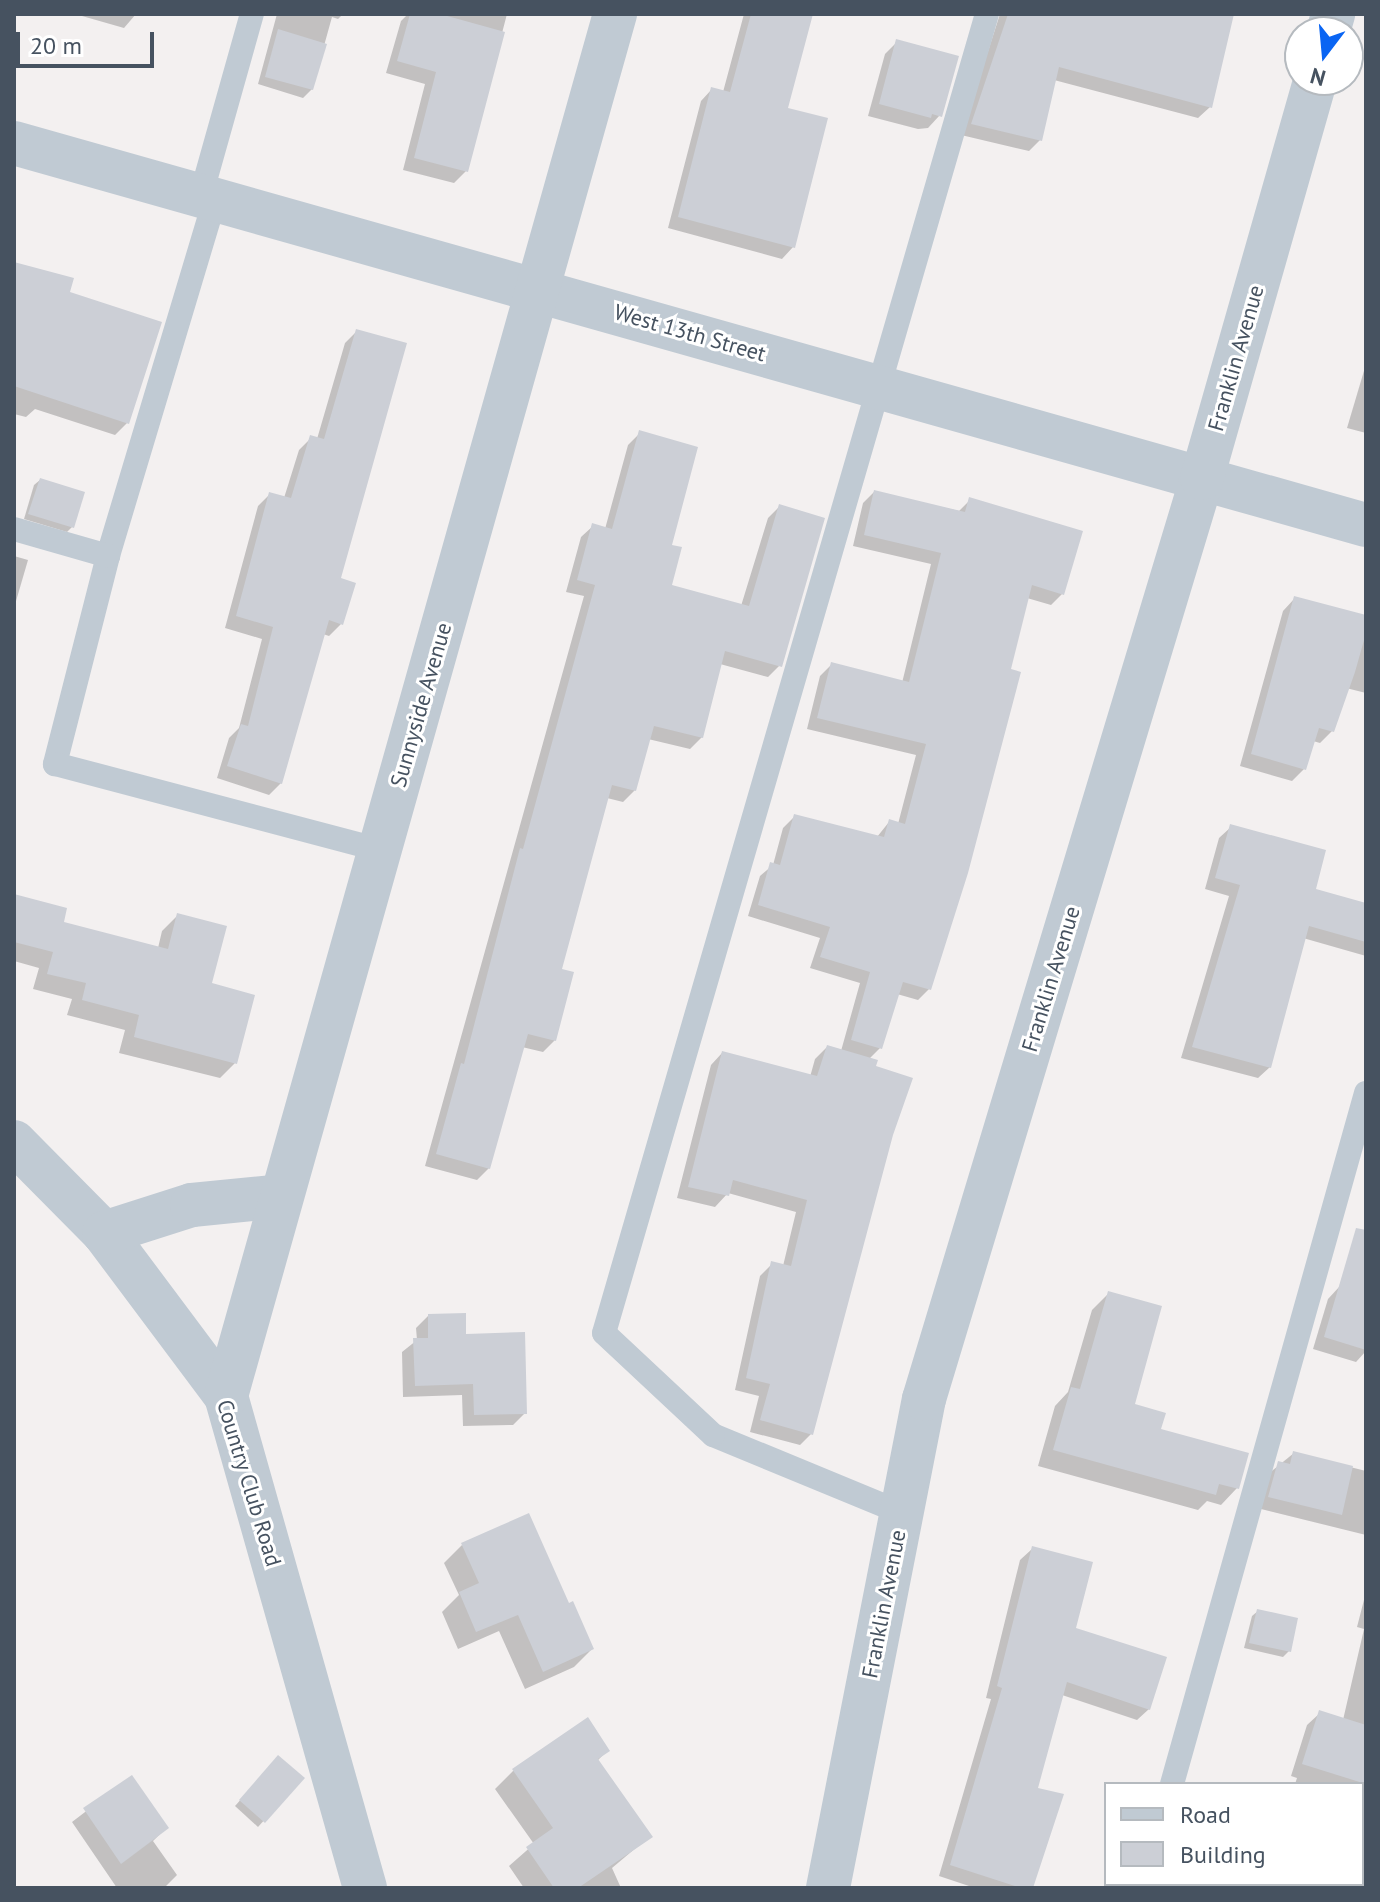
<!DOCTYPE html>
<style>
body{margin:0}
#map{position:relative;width:1380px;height:1902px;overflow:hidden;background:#f3f0f0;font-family:"PT Sans",sans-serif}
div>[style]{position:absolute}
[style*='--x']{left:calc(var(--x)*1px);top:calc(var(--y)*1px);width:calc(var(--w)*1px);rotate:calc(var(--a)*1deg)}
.shadow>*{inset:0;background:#0003}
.building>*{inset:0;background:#cccfd6}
.service>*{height:24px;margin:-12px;padding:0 12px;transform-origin:12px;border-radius:12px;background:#c0cad3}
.minor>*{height:44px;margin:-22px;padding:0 22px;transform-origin:22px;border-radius:22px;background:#c0cad3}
span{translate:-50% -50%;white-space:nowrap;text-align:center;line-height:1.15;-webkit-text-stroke:6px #fff;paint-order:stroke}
.street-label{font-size:22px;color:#465260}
.frame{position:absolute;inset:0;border:16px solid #465260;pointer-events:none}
.legend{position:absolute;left:1104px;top:1782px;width:260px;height:104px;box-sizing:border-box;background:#fff;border:2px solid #b5babf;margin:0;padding:10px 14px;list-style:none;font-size:24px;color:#465260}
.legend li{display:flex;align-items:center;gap:16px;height:40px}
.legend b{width:40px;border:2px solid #b5babf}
.north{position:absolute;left:1284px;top:16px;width:80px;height:80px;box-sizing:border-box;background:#fff;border:2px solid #b5babf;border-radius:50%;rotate:196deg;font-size:22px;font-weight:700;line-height:32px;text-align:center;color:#465260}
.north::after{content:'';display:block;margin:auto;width:28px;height:36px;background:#0a65f3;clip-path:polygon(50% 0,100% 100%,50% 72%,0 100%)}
.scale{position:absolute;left:16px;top:32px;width:138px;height:36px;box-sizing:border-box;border:4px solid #465260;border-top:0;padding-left:10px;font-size:24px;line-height:28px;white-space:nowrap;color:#465260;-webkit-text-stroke:6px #fff;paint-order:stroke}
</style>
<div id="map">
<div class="shadow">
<i style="clip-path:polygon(75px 14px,136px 14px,124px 28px)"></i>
<i style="clip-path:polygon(277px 14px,343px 14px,338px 19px,332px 17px,312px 89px,303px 98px,258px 84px)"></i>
<i style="clip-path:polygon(408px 14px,507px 14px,466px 171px,454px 183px,403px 170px,425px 84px,386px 73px,401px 21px)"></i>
<i style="clip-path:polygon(744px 14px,811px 14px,785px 109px,793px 247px,782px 259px,668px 228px,701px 101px,712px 89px,723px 92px)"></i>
<i style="clip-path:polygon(1000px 14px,1233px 14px,1210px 107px,1198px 118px,1054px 80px,1040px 140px,1029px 151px,961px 135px)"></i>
<i style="clip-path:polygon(897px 42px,940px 115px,928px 128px,918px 129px,868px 116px,885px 54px)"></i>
<i style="clip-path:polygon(14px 268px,68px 294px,127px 423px,115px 435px,35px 409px,26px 417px,14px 414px)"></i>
<i style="clip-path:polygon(357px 331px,339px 580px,341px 624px,329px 636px,323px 634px,281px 783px,269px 795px,217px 778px,229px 738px,239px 728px,262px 639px,225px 628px,258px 506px,270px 494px,284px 498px,299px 450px,311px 438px,317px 439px,345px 343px)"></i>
<i style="clip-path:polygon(1366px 364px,1366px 433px,1347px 428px)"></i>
<i style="clip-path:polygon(640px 433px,669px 546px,669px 587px,741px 606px,768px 518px,780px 506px,780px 665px,768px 677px,720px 664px,702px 737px,690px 749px,648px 739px,635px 790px,623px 802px,607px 798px,560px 970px,555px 1040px,543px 1052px,522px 1047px,489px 1168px,477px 1180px,425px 1166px,584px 596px,566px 592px,581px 537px,593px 526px,605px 529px,628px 445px)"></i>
<i style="clip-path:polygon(40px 480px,72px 527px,67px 532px,24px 519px,34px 485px)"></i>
<i style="clip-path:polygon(874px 492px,959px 511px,970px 500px,1062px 594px,1051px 605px,1027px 598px,929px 989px,918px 1000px,897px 994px,880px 1048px,869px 1059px,891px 1135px,811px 1434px,800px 1445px,750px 1432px,759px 1396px,735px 1390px,760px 1276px,772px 1264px,783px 1266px,796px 1212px,728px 1193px,715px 1207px,677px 1198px,711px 1065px,722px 1053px,810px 1077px,815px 1059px,827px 1047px,841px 1051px,860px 983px,810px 968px,820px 938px,748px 916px,760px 876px,773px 865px,783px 828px,794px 817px,877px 837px,889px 822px,898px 824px,916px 755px,807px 729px,820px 676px,831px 665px,902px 683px,931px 564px,853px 546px,863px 503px)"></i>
<i style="clip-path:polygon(14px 556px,28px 560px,14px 608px)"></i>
<i style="clip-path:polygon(1295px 598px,1366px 619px,1366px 693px,1346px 688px,1332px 731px,1320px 743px,1313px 741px,1304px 769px,1292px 781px,1240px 766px,1283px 611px)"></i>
<i style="clip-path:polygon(1231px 827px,1314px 891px,1366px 905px,1366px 956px,1303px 938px,1270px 1067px,1258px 1078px,1181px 1058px,1229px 896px,1205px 889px,1219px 838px)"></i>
<i style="clip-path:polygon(14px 896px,62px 923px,158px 948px,162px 931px,177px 916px,210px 985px,235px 1063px,220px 1078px,119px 1053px,125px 1030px,67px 1015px,72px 999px,33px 989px,39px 968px,14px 961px)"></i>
<i style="clip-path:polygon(1340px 1286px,1366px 1294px,1366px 1351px,1356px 1362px,1313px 1349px,1328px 1299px)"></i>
<i style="clip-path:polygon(1108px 1294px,1133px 1406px,1159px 1430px,1237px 1488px,1221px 1505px,1207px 1501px,1198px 1510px,1038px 1466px,1055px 1406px,1068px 1392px,1092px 1310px)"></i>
<i style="clip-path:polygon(428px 1316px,464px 1336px,525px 1413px,513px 1425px,463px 1426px,462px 1395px,403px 1397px,402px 1352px,417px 1340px,416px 1328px)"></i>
<i style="clip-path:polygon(1294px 1453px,1366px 1471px,1366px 1535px,1257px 1508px,1267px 1475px)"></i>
<i style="clip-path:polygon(462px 1545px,568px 1606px,592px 1649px,574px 1667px,525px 1689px,499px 1631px,458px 1649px,442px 1612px,459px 1595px,444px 1563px)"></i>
<i style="clip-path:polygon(1032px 1549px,1073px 1629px,1149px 1709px,1137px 1720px,1062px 1695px,1036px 1789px,1031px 1888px,975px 1888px,939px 1876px,991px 1699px,986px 1698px,1020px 1560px)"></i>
<i style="clip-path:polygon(1366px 1592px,1366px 1847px,1362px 1859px,1362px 1784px,1295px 1784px,1297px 1778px,1291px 1776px,1307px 1725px,1320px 1713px,1343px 1720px,1364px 1629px,1357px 1627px)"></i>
<i style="clip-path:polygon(1258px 1611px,1289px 1651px,1283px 1657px,1244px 1648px,1252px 1616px)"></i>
<i style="clip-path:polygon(608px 1750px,597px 1761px,650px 1836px,612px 1868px,621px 1888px,524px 1888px,509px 1866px,534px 1844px,495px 1789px,513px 1771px)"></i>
<i style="clip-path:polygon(278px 1758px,302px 1778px,258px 1827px,235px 1806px)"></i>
<i style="clip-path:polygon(123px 1783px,166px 1828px,153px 1841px,177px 1875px,164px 1888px,117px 1888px,72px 1822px)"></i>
<i style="clip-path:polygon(1269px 1884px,1354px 1884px,1353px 1888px,1268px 1888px)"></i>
</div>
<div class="building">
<i style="clip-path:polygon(410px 14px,440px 14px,505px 32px,468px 172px,414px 158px,436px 72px,397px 61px)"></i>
<i style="clip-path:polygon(751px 14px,813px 14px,788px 108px,828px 118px,795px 248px,678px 217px,711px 87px,730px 92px)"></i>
<i style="clip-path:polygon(1008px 14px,1234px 14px,1212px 108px,1059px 67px,1042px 141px,971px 124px)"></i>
<i style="clip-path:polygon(278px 29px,327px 44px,313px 90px,265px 77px)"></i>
<i style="clip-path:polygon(896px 39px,959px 56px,942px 117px,932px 114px,931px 118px,879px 104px)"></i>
<i style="clip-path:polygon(14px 262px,74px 278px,70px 292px,162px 322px,129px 424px,14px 386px)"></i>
<i style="clip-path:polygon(356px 329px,407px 343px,341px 578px,356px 583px,343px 625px,329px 620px,282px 784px,227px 766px,241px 724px,248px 726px,273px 627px,236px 616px,269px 492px,291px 498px,310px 435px,324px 439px)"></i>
<i style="clip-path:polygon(639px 430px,698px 447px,672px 545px,682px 547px,672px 585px,749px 606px,779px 504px,825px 518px,782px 667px,725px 651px,703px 738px,654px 726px,636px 791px,612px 785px,562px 969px,574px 972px,556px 1041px,528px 1034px,490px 1169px,436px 1154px,461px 1063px,464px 1064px,520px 848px,523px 849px,595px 585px,577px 580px,592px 523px,612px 529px)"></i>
<i style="clip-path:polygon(40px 478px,85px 492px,74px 528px,28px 514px)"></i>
<i style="clip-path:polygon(874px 490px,965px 512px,969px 497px,1083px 531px,1064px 595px,1032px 585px,1011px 669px,1021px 672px,968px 873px,931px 990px,903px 982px,882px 1049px,851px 1040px,870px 972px,820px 957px,830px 927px,758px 905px,770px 862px,780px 865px,794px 814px,884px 837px,889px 819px,905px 824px,926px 744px,817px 718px,831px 662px,909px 682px,941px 553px,864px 535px)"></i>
<i style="clip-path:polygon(1294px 596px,1366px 615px,1366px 633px,1355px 672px,1334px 732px,1319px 728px,1306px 770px,1251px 754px)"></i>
<i style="clip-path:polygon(1230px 824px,1326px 850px,1316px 889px,1366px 903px,1366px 942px,1309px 926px,1271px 1068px,1192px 1047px,1240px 885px,1215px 878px)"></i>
<i style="clip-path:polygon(14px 894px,67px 908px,64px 922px,168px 949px,177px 913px,227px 926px,212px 983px,255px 995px,237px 1064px,134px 1037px,139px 1015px,82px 1000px,86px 983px,47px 974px,53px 952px,14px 942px)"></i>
<i style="clip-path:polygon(827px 1045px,878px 1060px,876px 1066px,913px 1078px,893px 1135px,813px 1435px,760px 1420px,770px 1384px,746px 1378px,771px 1261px,791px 1266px,807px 1200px,733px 1180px,729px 1196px,688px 1187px,722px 1051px,817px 1076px)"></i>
<i style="clip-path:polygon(1356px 1228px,1366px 1230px,1366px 1350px,1324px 1337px)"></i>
<i style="clip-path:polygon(1108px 1291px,1162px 1306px,1135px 1404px,1166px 1413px,1161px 1429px,1249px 1453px,1239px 1489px,1219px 1484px,1216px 1495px,1053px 1450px,1071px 1387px,1080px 1389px)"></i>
<i style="clip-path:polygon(466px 1313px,466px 1334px,525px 1332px,527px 1414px,474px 1415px,473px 1384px,415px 1386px,413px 1338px,428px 1338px,428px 1314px)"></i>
<i style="clip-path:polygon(1293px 1451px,1353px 1466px,1342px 1515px,1268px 1497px,1278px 1461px,1290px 1464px)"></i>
<i style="clip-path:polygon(529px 1513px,569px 1603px,573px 1601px,594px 1649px,543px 1672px,518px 1615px,476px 1632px,459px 1592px,479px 1583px,461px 1543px)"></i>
<i style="clip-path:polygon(1032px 1546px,1093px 1562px,1076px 1628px,1167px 1657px,1150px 1710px,1067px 1682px,1038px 1788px,1064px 1794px,1033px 1888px,1021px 1888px,950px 1865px,1002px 1688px,997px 1686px)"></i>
<i style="clip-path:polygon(1257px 1609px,1298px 1618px,1291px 1652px,1249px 1643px)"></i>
<i style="clip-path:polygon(1319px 1710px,1366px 1725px,1366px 1784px,1302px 1764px)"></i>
<i style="clip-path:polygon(588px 1717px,610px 1751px,598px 1759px,653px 1837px,578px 1888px,554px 1888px,526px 1847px,553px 1828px,512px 1769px)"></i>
<i style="clip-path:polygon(278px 1755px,305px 1778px,265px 1823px,239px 1800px)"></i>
<i style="clip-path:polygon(132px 1775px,169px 1828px,121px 1864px,83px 1808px)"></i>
</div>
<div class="service">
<i style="--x:201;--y:195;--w:188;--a:-74.3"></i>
<i style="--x:215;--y:199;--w:373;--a:106.7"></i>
<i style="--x:108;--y:556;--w:215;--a:104.3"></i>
<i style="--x:55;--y:764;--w:336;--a:14.8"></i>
<i style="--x:14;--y:529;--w:98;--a:16"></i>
<i style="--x:902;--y:1513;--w:204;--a:-157.6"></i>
<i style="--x:713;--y:1435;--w:149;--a:-136.9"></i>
<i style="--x:604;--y:1333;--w:1373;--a:-73.81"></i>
<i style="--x:1172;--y:1784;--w:718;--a:-74.32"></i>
<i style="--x:1143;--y:1888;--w:4;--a:-76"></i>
</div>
<div class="minor">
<i style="--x:1328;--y:32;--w:19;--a:-74"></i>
<i style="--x:14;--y:143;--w:1405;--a:15.78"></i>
<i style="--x:14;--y:1142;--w:128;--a:45.3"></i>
<i style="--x:104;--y:1233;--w:204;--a:53.2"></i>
<i style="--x:226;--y:1396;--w:511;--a:74.22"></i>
<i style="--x:104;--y:1233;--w:92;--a:-17.7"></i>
<i style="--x:192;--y:1205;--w:90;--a:-5.7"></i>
<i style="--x:226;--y:1396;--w:1436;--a:-74.28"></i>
<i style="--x:828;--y:1888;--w:498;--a:-78.9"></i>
<i style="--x:924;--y:1399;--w:962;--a:-73.2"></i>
<i style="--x:1202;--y:478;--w:414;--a:-74.1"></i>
</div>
<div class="street-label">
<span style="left:690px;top:333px;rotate:16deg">West 13th Street</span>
<span style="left:1236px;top:358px;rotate:-74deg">Franklin Avenue</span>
<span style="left:421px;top:705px;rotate:-74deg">Sunnyside Avenue</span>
<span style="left:1051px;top:979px;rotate:-73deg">Franklin Avenue</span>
<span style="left:249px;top:1483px;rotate:73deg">Country Club Road</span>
<span style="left:884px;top:1604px;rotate:-79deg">Franklin Avenue</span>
</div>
<div class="frame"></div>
<ul class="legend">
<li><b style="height:10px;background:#c0cad3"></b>Road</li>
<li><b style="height:22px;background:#cccfd6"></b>Building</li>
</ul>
<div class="north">N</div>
<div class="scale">20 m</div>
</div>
